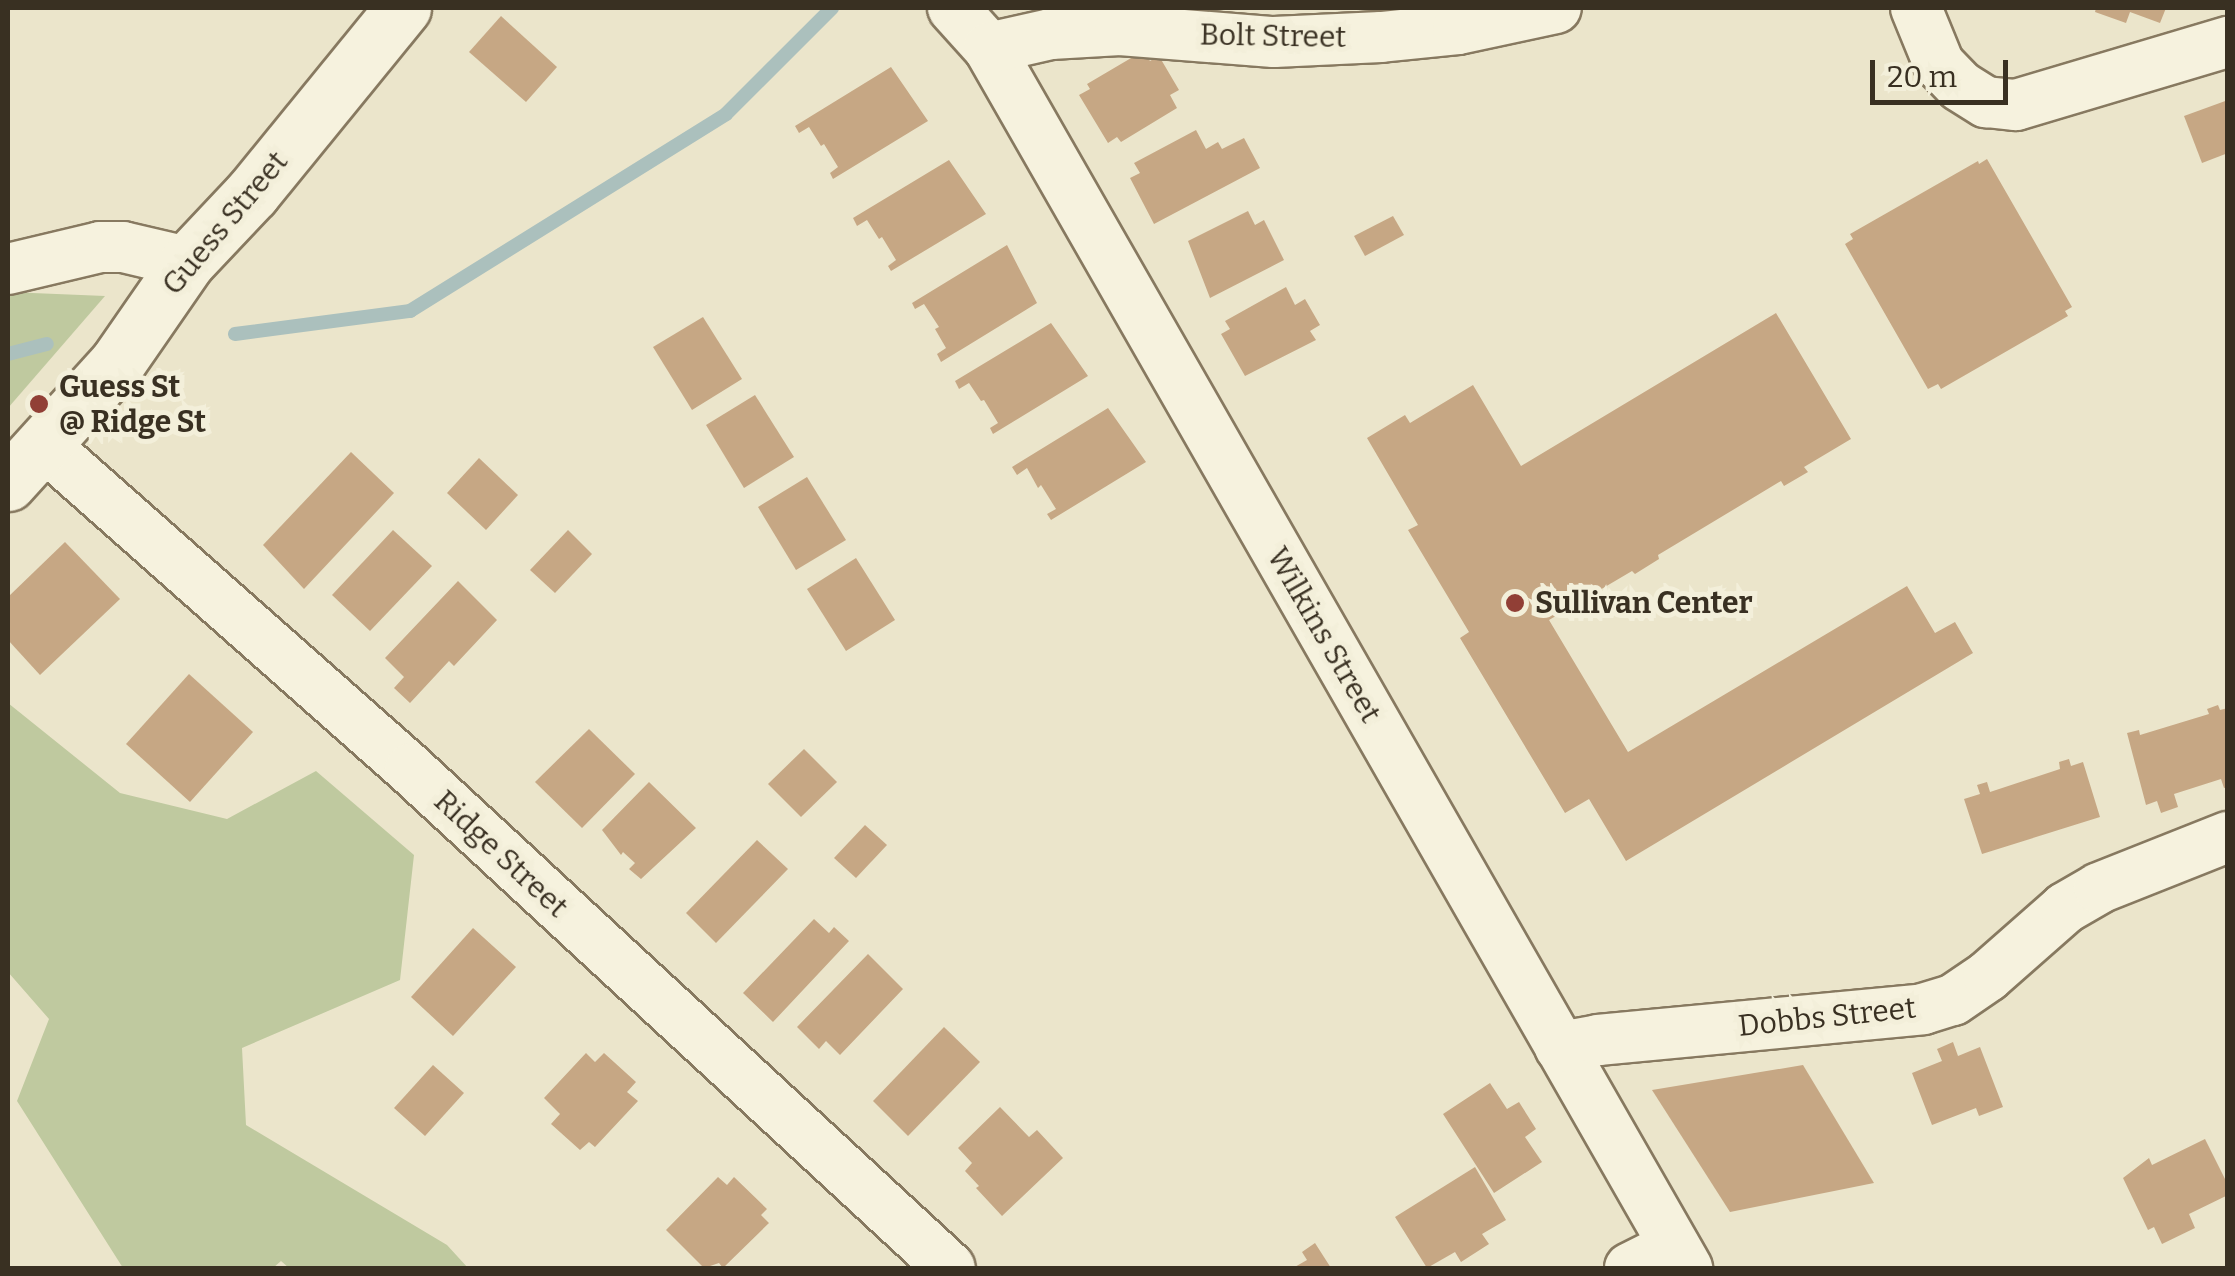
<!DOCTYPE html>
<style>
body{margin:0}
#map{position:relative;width:2235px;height:1276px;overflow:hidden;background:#ebe5cb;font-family:Bitter,serif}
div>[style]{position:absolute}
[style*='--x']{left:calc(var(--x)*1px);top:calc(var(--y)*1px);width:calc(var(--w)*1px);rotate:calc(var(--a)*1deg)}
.green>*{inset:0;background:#bfc99f}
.stream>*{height:14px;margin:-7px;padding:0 7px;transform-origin:7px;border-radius:7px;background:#abc0bd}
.building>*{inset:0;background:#c6a784}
.roads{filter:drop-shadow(2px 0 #877960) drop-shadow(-2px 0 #877960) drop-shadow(0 2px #877960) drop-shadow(0 -2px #877960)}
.minor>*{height:50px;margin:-25px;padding:0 25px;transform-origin:25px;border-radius:25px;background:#f6f2de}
.tertiary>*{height:55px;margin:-27.5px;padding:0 27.5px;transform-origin:27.5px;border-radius:27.5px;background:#f6f2de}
.dots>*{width:28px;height:28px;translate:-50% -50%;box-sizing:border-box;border:5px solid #f3efda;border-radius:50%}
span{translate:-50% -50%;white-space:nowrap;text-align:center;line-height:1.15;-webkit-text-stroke:10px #f3efda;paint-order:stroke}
.street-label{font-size:30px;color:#393022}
.poi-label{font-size:30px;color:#393022;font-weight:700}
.left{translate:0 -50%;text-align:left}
.frame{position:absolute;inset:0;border:10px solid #393022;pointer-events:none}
.scale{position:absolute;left:1870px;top:60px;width:138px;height:45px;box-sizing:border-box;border:5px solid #393022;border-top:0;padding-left:12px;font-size:30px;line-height:35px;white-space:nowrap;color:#393022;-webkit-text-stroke:8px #f3efda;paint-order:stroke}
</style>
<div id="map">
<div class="green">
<i style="clip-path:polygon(8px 292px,105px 296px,8px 408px)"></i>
<i style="clip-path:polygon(8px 703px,120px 793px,227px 819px,316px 771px,414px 855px,400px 980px,242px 1048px,246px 1125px,447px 1245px,468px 1268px,289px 1268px,281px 1261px,273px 1268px,123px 1268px,17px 1101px,49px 1019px,8px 972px)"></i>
</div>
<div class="stream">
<i style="--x:235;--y:334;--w:177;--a:-7.5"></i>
<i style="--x:410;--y:311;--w:372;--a:-31.9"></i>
<i style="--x:726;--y:114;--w:150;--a:-45"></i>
<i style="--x:8;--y:354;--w:40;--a:-14.4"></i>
</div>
<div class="building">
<i style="clip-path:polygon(2096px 8px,2166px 8px,2160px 23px,2130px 12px,2126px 23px,2095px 12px)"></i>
<i style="clip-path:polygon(501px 16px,557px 67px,526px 102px,469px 52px)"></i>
<i style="clip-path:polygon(1143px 51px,1150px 61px,1159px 56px,1179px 90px,1170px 95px,1177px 108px,1121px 142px,1117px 137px,1108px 143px,1079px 95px,1090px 89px,1087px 84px)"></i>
<i style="clip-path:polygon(891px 67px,928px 121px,833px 179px,830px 173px,838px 167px,824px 144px,821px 146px,809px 127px,799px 133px,795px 126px)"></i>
<i style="clip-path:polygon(2228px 100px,2228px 153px,2202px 163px,2184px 116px)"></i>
<i style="clip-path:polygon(1196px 130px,1206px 149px,1218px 142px,1222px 149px,1244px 138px,1260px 168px,1154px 224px,1130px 178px,1140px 173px,1134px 163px)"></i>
<i style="clip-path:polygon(1987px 159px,2072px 307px,2065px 311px,2068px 316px,1941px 389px,1938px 384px,1928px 389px,1845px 244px,1853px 239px,1850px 234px,1978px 161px,1979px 164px)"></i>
<i style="clip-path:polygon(949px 160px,986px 214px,891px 271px,888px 266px,896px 260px,882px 237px,879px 239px,867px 220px,857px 226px,853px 218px)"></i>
<i style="clip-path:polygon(1248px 211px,1255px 225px,1264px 220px,1284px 260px,1210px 298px,1188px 241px)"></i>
<i style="clip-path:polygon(1393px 216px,1404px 235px,1365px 256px,1354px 236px)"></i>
<i style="clip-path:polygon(1007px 245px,1037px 303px,941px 362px,937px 354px,946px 348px,935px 329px,939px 327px,924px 304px,915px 309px,912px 303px)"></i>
<i style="clip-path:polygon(1286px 287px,1295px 305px,1305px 299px,1320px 325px,1310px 331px,1316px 340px,1245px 376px,1221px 334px,1230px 329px,1225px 321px)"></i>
<i style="clip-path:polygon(1776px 313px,1851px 439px,1804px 467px,1808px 472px,1784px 486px,1781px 481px,1658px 555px,1659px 559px,1635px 574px,1632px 571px,1549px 620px,1628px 752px,1907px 586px,1935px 633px,1955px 622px,1973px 653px,1626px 861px,1589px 799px,1565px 813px,1460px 638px,1469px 632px,1408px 530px,1418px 525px,1367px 438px,1405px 415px,1410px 423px,1473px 385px,1521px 466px)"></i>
<i style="clip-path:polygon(703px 317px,742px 379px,692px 410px,653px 347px)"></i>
<i style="clip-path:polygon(1051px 323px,1088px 376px,993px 434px,990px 428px,998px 423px,984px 400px,981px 401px,969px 383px,959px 389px,955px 381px)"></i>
<i style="clip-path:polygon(755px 395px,794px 457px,744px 488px,706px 425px)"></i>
<i style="clip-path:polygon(1108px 408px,1146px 462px,1051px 520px,1047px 514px,1056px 509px,1041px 485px,1038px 488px,1027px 468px,1017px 475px,1012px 467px)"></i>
<i style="clip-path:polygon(351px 452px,394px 493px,304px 589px,263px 545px)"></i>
<i style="clip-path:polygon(479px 458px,518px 495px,486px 530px,447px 493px)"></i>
<i style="clip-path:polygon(807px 477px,846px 540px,796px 570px,758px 507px)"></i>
<i style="clip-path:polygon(393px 530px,432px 566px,370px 631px,332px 595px)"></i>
<i style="clip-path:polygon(568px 530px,592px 554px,555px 593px,530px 570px)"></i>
<i style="clip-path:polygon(65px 542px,120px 599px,40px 675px,8px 640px,8px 597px)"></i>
<i style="clip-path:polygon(856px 558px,895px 620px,846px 651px,807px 589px)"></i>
<i style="clip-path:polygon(458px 581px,497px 620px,454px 666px,449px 661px,410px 703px,394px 688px,404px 677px,385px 658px)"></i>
<i style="clip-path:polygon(189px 674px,253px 732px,190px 802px,126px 744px)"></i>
<i style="clip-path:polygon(2218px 705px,2220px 710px,2228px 708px,2228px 787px,2224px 788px,2221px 779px,2174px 794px,2178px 807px,2161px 813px,2157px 801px,2146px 805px,2127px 733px,2139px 730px,2140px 735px,2209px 714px,2207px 709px)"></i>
<i style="clip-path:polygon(589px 729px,635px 774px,582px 828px,535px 782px)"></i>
<i style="clip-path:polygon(804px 749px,837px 782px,801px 817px,768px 784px)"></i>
<i style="clip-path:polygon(2069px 759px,2071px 766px,2083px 762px,2100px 817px,1982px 854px,1964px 799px,1980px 794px,1977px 785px,1987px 782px,1990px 792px,2060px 769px,2059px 762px)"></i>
<i style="clip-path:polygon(649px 782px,696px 828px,641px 879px,629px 869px,635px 863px,623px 852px,621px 855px,602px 830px)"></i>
<i style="clip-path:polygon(865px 825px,887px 845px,856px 878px,834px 858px)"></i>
<i style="clip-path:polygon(757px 840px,788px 869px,716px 943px,686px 913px)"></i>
<i style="clip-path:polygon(814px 919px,829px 933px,834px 927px,849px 941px,773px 1022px,743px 993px)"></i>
<i style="clip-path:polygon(473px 928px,516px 967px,453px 1036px,411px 997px)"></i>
<i style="clip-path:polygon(868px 954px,903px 989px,840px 1055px,826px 1041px,819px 1049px,797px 1027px)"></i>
<i style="clip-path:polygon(944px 1027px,980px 1062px,908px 1136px,873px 1101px)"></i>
<i style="clip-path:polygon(1953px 1042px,1958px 1056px,1980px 1047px,2003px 1107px,1979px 1116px,1976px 1108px,1932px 1125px,1912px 1073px,1942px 1061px,1937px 1049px)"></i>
<i style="clip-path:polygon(586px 1053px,595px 1062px,604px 1053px,636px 1082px,627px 1092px,638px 1101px,595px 1147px,589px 1142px,580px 1150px,551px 1124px,560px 1114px,544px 1098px)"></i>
<i style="clip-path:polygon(433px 1065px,464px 1093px,425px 1136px,394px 1108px)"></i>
<i style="clip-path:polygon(1803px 1065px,1874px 1183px,1730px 1212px,1652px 1090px)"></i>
<i style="clip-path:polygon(1490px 1083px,1507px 1109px,1519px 1102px,1536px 1129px,1525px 1137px,1542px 1162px,1494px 1193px,1443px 1114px)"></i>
<i style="clip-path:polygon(1000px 1107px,1029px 1137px,1037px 1130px,1063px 1158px,1002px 1216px,976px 1188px,979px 1186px,965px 1171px,972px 1163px,958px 1148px)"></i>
<i style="clip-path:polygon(2205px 1139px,2228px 1185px,2228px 1195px,2189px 1214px,2195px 1228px,2162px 1244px,2154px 1227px,2148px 1230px,2123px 1178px,2149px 1158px,2152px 1165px)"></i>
<i style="clip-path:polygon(1475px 1167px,1506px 1220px,1482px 1234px,1489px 1244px,1461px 1262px,1455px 1252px,1427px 1268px,1395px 1217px)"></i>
<i style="clip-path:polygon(718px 1177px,727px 1185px,734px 1177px,767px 1209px,761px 1215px,769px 1223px,723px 1268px,719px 1263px,704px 1268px,666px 1230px)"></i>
<i style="clip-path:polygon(1315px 1243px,1331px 1268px,1293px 1268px,1307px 1260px,1302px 1252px)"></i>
</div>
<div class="roads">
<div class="minor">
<i style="--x:953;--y:8;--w:54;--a:48"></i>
<i style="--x:989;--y:48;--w:1406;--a:60.22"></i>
<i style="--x:1916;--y:8;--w:61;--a:67.7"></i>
<i style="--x:1939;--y:64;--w:30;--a:46"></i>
<i style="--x:1960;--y:86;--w:31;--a:32"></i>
<i style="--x:1986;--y:102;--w:30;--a:6"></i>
<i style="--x:2016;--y:105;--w:221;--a:-16.6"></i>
<i style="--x:989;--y:48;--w:64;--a:-12.7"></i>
<i style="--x:1051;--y:34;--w:69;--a:-3.3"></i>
<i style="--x:1120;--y:30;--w:154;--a:4.5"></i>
<i style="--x:1274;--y:42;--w:107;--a:-2.7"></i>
<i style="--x:1381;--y:37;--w:77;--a:-5.9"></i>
<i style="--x:1458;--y:29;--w:100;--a:-12.1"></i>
<i style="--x:8;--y:269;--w:95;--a:-13.4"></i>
<i style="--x:100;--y:247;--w:23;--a:0"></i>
<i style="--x:123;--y:247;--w:66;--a:13.2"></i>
<i style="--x:45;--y:446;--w:487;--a:41.5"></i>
<i style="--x:410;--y:769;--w:735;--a:42.74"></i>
<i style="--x:1560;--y:1047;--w:39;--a:-10"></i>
<i style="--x:1598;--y:1040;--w:326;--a:-5.4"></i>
<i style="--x:1923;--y:1009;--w:31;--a:-17"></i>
<i style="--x:1953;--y:1000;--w:42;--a:-34.4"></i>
<i style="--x:1988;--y:976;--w:103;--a:-41.4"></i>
<i style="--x:2065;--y:908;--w:39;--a:-30"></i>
<i style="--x:2099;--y:888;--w:139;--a:-21.6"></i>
<i style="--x:1630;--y:1268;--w:49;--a:-26.6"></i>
</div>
<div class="tertiary">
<i style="--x:8;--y:483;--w:162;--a:-47.8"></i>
<i style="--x:117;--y:363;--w:123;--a:-55.3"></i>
<i style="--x:187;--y:262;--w:95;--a:-46.7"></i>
<i style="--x:252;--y:193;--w:239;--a:-50.8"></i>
</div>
</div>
<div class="dots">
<i style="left:39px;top:404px;background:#913f36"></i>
<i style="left:1515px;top:603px;background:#913f36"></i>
</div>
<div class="street-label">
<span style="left:1273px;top:36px;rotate:1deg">Bolt Street</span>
<span style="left:225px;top:223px;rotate:-50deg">Guess Street</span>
<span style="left:1324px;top:635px;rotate:60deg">Wilkins Street</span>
<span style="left:501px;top:854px;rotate:43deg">Ridge Street</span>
<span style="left:1827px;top:1017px;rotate:-6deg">Dobbs Street</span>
</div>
<div class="poi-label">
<span class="left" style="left:59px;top:404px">Guess St<br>@ Ridge St</span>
<span class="left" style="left:1535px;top:603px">Sullivan Center</span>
</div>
<div class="frame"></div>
<div class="scale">20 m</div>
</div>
